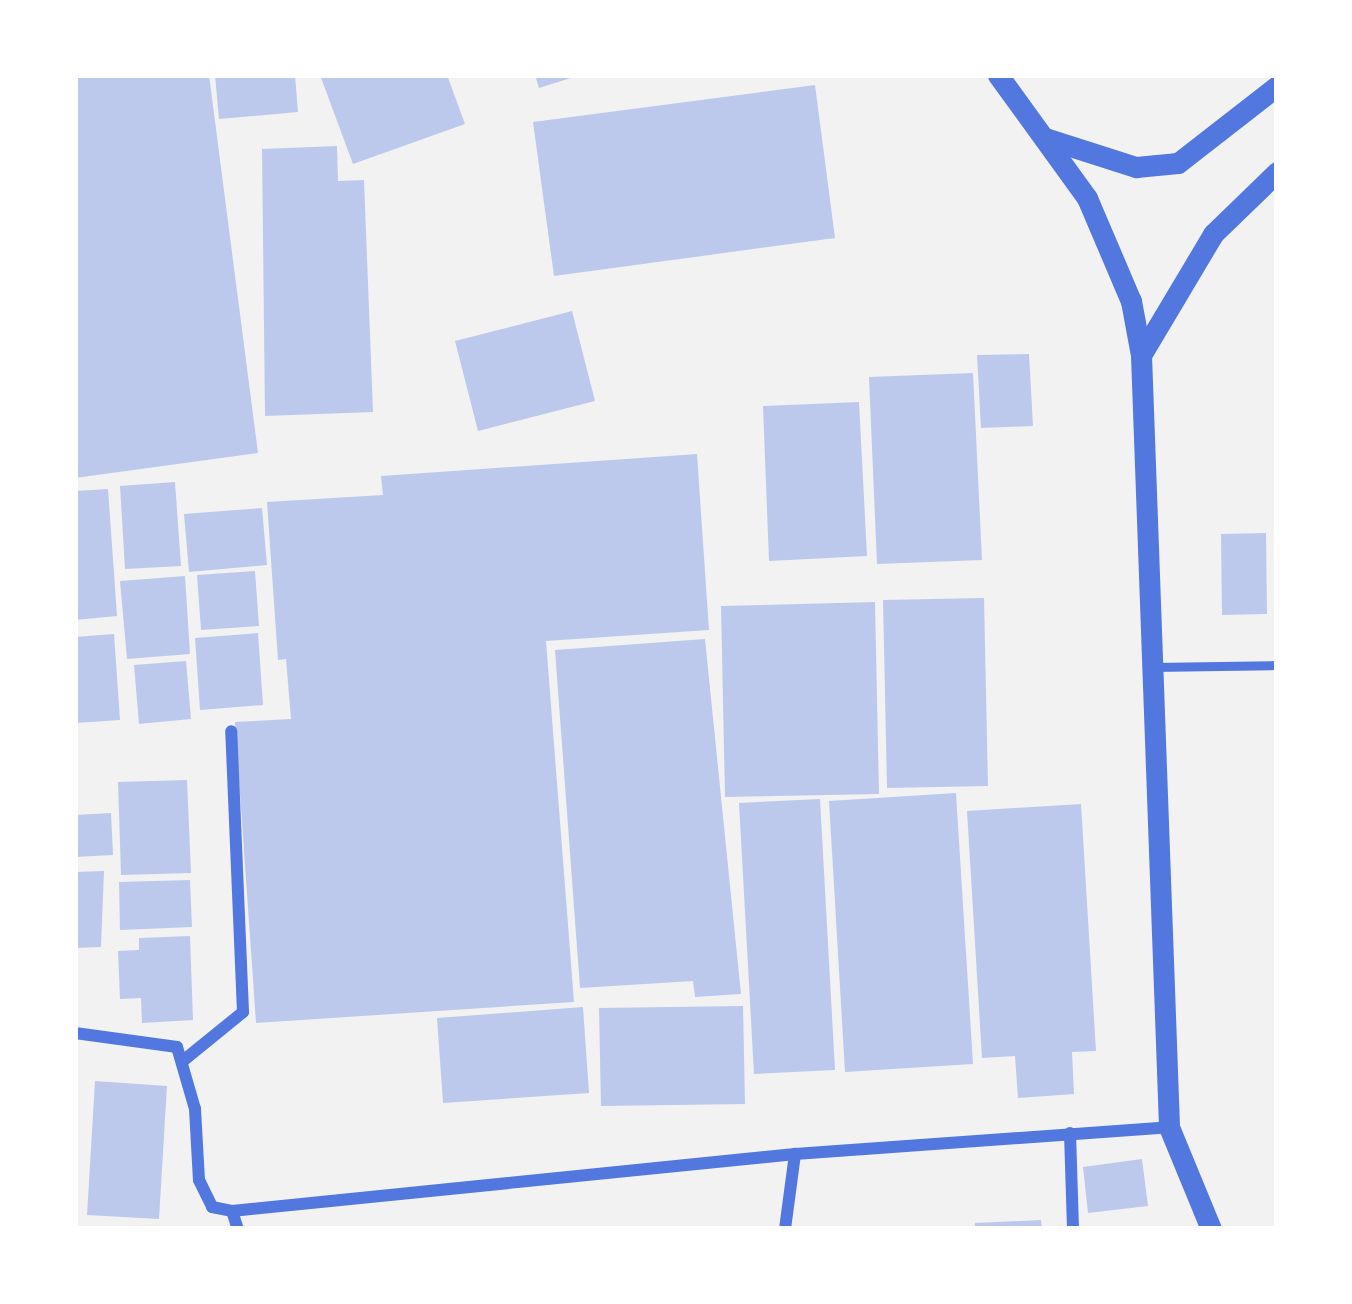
<!DOCTYPE html>
<style>
body{margin:0}
#map{position:relative;width:1352px;height:1304px;overflow:hidden;background:#f2f2f2;font-family:Overpass,sans-serif}
div>[style]{position:absolute}
[style*='--x']{left:calc(var(--x)*1px);top:calc(var(--y)*1px);width:calc(var(--w)*1px);rotate:calc(var(--a)*1deg)}
.building>*{inset:0;background:#bdc9ec}
.service>*{height:9px;margin:-4.5px;padding:0 4.5px;transform-origin:4.5px;border-radius:4.5px;background:#5277de}
.minor>*{height:12px;margin:-6px;padding:0 6px;transform-origin:6px;border-radius:6px;background:#5277de}
.tertiary>*{height:21px;margin:-10.5px;padding:0 10.5px;transform-origin:10.5px;border-radius:10.5px;background:#5277de}
span{translate:-50% -50%;white-space:nowrap;text-align:center;line-height:1.15;-webkit-text-stroke:12px #fff;paint-order:stroke}
.frame{position:absolute;inset:0;border:78px solid #fff;pointer-events:none}
</style>
<div id="map">
<div class="building">
<i style="clip-path:polygon(75px 75px,209px 75px,258px 453px,75px 478px)"></i>
<i style="clip-path:polygon(215px 75px,295px 75px,298px 112px,219px 119px)"></i>
<i style="clip-path:polygon(320px 75px,447px 75px,465px 124px,353px 164px)"></i>
<i style="clip-path:polygon(535px 75px,577px 75px,577px 76px,539px 88px)"></i>
<i style="clip-path:polygon(815px 85px,835px 238px,554px 276px,533px 122px)"></i>
<i style="clip-path:polygon(337px 146px,338px 181px,364px 180px,373px 412px,265px 416px,262px 149px)"></i>
<i style="clip-path:polygon(572px 311px,595px 401px,478px 431px,455px 341px)"></i>
<i style="clip-path:polygon(1029px 354px,1033px 426px,981px 428px,977px 355px)"></i>
<i style="clip-path:polygon(973px 373px,982px 560px,877px 564px,869px 377px)"></i>
<i style="clip-path:polygon(859px 402px,867px 556px,769px 561px,763px 406px)"></i>
<i style="clip-path:polygon(697px 454px,709px 630px,546px 641px,574px 1002px,256px 1023px,235px 722px,291px 719px,286px 659px,278px 660px,267px 502px,383px 495px,381px 476px)"></i>
<i style="clip-path:polygon(175px 482px,181px 566px,125px 569px,120px 486px)"></i>
<i style="clip-path:polygon(108px 489px,117px 616px,75px 620px,75px 491px)"></i>
<i style="clip-path:polygon(262px 508px,267px 565px,189px 572px,184px 514px)"></i>
<i style="clip-path:polygon(1266px 533px,1267px 614px,1222px 615px,1221px 534px)"></i>
<i style="clip-path:polygon(255px 571px,259px 626px,201px 630px,197px 575px)"></i>
<i style="clip-path:polygon(185px 576px,190px 654px,127px 659px,120px 581px)"></i>
<i style="clip-path:polygon(984px 598px,988px 786px,887px 788px,883px 600px)"></i>
<i style="clip-path:polygon(875px 602px,879px 794px,725px 797px,721px 606px)"></i>
<i style="clip-path:polygon(258px 633px,263px 705px,200px 710px,195px 638px)"></i>
<i style="clip-path:polygon(114px 634px,120px 720px,75px 723px,75px 637px)"></i>
<i style="clip-path:polygon(705px 639px,741px 994px,695px 997px,693px 981px,580px 988px,555px 650px)"></i>
<i style="clip-path:polygon(186px 661px,191px 719px,139px 724px,134px 665px)"></i>
<i style="clip-path:polygon(187px 780px,191px 873px,121px 875px,118px 782px)"></i>
<i style="clip-path:polygon(956px 793px,973px 1064px,845px 1072px,829px 801px)"></i>
<i style="clip-path:polygon(820px 799px,835px 1070px,754px 1074px,739px 803px)"></i>
<i style="clip-path:polygon(1081px 804px,1096px 1051px,1072px 1052px,1074px 1094px,1018px 1098px,1015px 1056px,982px 1058px,967px 811px)"></i>
<i style="clip-path:polygon(111px 813px,113px 855px,75px 857px,75px 815px)"></i>
<i style="clip-path:polygon(104px 871px,101px 947px,75px 948px,75px 872px)"></i>
<i style="clip-path:polygon(190px 880px,192px 927px,120px 930px,119px 882px)"></i>
<i style="clip-path:polygon(190px 936px,193px 1020px,142px 1023px,141px 998px,120px 999px,118px 951px,139px 950px,139px 938px)"></i>
<i style="clip-path:polygon(743px 1006px,745px 1104px,601px 1106px,599px 1008px)"></i>
<i style="clip-path:polygon(583px 1007px,589px 1093px,443px 1103px,437px 1018px)"></i>
<i style="clip-path:polygon(95px 1081px,167px 1086px,159px 1219px,87px 1215px)"></i>
<i style="clip-path:polygon(1142px 1159px,1148px 1206px,1088px 1213px,1083px 1167px)"></i>
<i style="clip-path:polygon(1041px 1220px,1042px 1229px,975px 1229px,975px 1223px)"></i>
</div>
<div class="service">
<i style="--x:1153;--y:667;--w:124;--a:-0.9"></i>
</div>
<div class="minor">
<i style="--x:75;--y:1033;--w:103;--a:7.8"></i>
<i style="--x:177;--y:1047;--w:65;--a:73.8"></i>
<i style="--x:195;--y:1109;--w:71;--a:86.8"></i>
<i style="--x:199;--y:1180;--w:30;--a:64"></i>
<i style="--x:212;--y:1207;--w:20;--a:11"></i>
<i style="--x:232;--y:1211;--w:566;--a:-5.78"></i>
<i style="--x:795;--y:1154;--w:375;--a:-4.1"></i>
<i style="--x:184;--y:1060;--w:76;--a:-39.1"></i>
<i style="--x:243;--y:1012;--w:281;--a:-92.4"></i>
<i style="--x:1070;--y:1133;--w:96;--a:88.2"></i>
<i style="--x:232;--y:1211;--w:19;--a:72"></i>
<i style="--x:785;--y:1229;--w:76;--a:-82.4"></i>
</div>
<div class="tertiary">
<i style="--x:998;--y:75;--w:152;--a:54.1"></i>
<i style="--x:1087;--y:198;--w:112;--a:66.9"></i>
<i style="--x:1131;--y:301;--w:55;--a:79.5"></i>
<i style="--x:1141;--y:355;--w:773;--a:87.92"></i>
<i style="--x:1169;--y:1127;--w:110;--a:67.6"></i>
<i style="--x:1045;--y:138;--w:96;--a:17.7"></i>
<i style="--x:1136;--y:167;--w:42;--a:-5.4"></i>
<i style="--x:1178;--y:163;--w:125;--a:-37.9"></i>
<i style="--x:1141;--y:355;--w:141;--a:-59.2"></i>
<i style="--x:1213;--y:234;--w:89;--a:-44.1"></i>
</div>
<div class="frame"></div>
</div>
